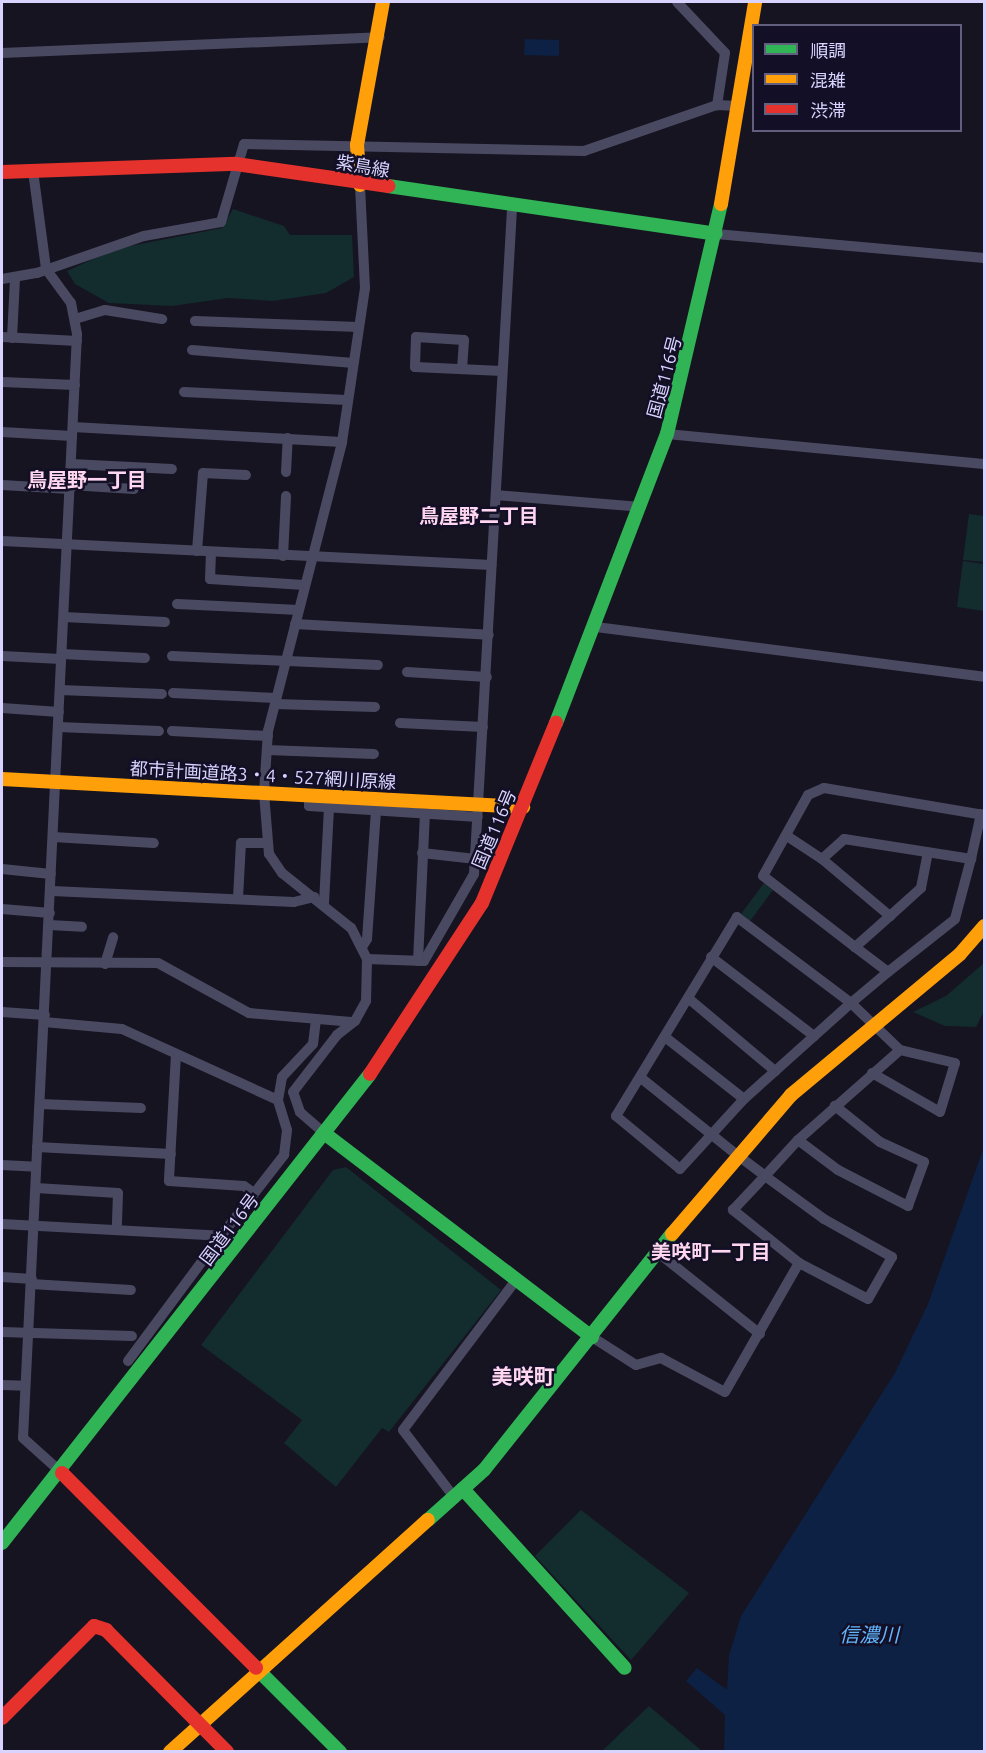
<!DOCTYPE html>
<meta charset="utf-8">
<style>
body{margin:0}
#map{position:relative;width:986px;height:1753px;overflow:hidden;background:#161421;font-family:Ubuntu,"Noto Sans JP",sans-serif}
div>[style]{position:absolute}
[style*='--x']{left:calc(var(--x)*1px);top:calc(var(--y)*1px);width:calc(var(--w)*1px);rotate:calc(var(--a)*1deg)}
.green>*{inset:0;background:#132c2d}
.water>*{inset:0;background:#0d2144}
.street>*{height:10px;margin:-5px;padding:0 5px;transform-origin:5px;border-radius:5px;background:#4a4962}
.fast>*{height:14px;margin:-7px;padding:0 7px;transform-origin:7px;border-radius:7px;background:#30b455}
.slow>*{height:14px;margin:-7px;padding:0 7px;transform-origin:7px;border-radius:7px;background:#ff9f0a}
.jam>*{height:14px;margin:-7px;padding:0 7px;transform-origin:7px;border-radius:7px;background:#e5322d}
span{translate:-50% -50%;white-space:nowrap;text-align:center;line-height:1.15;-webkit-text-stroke:5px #130f26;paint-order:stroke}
.street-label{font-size:18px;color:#d9d4ff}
.neighbourhood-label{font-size:20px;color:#ffd6f0;font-weight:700}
.water-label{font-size:20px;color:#62b6ff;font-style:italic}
.quarter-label{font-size:21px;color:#ffd6f0;font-weight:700}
.frame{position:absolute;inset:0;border:3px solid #d9d4ff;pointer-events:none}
.legend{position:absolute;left:752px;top:24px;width:210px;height:108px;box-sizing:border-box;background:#130f26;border:2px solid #625e7d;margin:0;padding:8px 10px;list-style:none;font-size:18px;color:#d9d4ff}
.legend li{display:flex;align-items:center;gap:12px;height:30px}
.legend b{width:30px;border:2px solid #625e7d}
</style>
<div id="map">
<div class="green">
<i style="clip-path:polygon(233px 209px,284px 226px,290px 235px,352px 235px,354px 277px,326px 293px,273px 301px,228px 298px,172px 306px,109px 303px,75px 284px,67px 271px,115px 249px,222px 228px)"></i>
<i style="clip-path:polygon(969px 514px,984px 516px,984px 562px,963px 560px)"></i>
<i style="clip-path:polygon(963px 561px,984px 564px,984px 611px,957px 607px)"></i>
<i style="clip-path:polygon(764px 883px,773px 890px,750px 921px,741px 914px)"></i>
<i style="clip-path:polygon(984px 963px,984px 1011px,976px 1027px,945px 1026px,913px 1012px,946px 996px)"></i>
<i style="clip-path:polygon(346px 1167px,501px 1290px,389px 1432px,382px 1428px,336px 1487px,284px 1443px,302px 1420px,201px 1345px,333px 1170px)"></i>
<i style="clip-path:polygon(581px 1510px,689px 1593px,631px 1660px,535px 1556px)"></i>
<i style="clip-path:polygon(649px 1706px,702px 1751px,602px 1751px)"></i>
</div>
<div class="water">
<i style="clip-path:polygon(525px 39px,559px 40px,559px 56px,524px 55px)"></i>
<i style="clip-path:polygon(984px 1147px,984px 1751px,724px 1751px,725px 1715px,686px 1681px,697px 1668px,727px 1690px,729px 1656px,741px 1616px,895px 1373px,928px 1304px)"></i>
</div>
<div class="street">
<i style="--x:677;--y:2;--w:70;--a:46.7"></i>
<i style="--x:725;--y:53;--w:53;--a:98.7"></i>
<i style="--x:2;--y:53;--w:378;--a:-2.4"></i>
<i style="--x:33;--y:171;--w:99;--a:82.4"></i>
<i style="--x:46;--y:269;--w:42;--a:53.7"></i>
<i style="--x:71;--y:303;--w:32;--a:79"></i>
<i style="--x:77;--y:334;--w:1105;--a:92.8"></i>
<i style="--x:23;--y:1438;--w:52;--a:41.9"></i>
<i style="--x:716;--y:234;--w:269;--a:5.1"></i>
<i style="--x:2;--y:279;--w:36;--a:-10"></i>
<i style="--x:37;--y:273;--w:113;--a:-19.1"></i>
<i style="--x:144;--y:236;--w:78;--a:-10.3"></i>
<i style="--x:221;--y:222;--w:81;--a:-73.6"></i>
<i style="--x:244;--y:144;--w:340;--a:1.2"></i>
<i style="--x:584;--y:151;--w:141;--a:-19.1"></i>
<i style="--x:717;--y:105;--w:21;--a:3"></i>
<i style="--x:75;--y:319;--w:31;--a:-17"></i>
<i style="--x:105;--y:310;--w:58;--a:9"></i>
<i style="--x:195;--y:321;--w:164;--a:2.1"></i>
<i style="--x:2;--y:337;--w:75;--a:3.1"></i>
<i style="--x:12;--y:338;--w:60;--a:-87.1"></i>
<i style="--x:192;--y:350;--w:162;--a:4.6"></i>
<i style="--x:462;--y:369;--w:29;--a:-86"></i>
<i style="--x:464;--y:340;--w:48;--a:-176.4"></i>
<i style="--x:416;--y:337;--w:30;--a:92"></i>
<i style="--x:415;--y:367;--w:87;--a:2.6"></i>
<i style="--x:2;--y:382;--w:73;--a:2.4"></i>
<i style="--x:184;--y:392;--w:163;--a:2.8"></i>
<i style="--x:73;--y:427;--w:269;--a:3.2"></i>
<i style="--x:2;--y:432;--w:70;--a:3.3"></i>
<i style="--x:667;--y:434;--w:318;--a:5.4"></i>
<i style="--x:71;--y:464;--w:101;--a:2.8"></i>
<i style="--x:286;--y:472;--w:34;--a:-87"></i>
<i style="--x:2;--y:485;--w:68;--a:3.4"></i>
<i style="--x:70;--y:485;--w:64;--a:3.6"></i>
<i style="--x:496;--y:495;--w:145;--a:4.7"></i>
<i style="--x:2;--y:541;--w:490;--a:2.8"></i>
<i style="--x:197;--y:551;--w:78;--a:-85.6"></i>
<i style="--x:203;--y:473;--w:43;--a:2.7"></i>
<i style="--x:211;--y:552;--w:27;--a:92"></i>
<i style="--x:210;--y:579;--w:94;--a:3.7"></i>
<i style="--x:283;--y:556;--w:60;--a:-87.1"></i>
<i style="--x:177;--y:604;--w:121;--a:2.8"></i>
<i style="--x:64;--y:617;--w:101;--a:2.8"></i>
<i style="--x:295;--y:624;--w:194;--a:3.2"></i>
<i style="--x:596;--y:627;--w:391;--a:7.3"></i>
<i style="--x:62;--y:654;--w:83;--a:2.8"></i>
<i style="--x:2;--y:656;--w:59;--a:2.9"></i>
<i style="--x:172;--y:656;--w:206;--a:2.5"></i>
<i style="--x:407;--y:672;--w:80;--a:3.6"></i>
<i style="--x:60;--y:690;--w:102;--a:2.2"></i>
<i style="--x:173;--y:693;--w:103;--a:2.8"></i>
<i style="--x:275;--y:704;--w:100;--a:1.7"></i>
<i style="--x:2;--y:708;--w:57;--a:4"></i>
<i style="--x:400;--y:723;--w:83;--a:2.8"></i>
<i style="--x:58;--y:727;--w:101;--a:2.3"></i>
<i style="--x:172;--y:731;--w:96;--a:3"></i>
<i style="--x:267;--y:750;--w:107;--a:2.1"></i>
<i style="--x:309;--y:796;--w:10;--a:90"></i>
<i style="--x:309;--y:806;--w:169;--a:3.7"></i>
<i style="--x:787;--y:836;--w:42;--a:33.3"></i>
<i style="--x:822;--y:859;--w:30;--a:-42"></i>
<i style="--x:844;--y:839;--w:129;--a:8.9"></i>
<i style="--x:971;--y:859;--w:46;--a:-77.5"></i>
<i style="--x:53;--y:837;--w:101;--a:3.4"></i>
<i style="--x:422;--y:853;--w:54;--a:6.3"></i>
<i style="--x:822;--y:859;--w:89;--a:40"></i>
<i style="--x:890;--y:916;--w:42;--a:-42.1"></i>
<i style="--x:921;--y:888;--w:36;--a:-79"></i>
<i style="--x:2;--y:869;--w:49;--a:5.8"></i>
<i style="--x:52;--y:891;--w:242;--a:2.6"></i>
<i style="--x:294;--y:902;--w:21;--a:-14"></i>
<i style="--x:238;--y:898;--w:55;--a:-86.9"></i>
<i style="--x:241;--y:843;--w:26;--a:0"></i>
<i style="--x:324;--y:903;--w:96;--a:-87"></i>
<i style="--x:2;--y:909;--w:48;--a:4.8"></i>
<i style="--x:890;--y:916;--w:47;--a:138.5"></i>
<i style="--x:855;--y:947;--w:41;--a:37.1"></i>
<i style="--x:888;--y:972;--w:85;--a:-38.3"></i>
<i style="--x:955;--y:919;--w:62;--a:-75.1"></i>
<i style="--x:49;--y:925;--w:33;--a:3"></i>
<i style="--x:362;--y:947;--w:9;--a:-58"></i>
<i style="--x:367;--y:939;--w:129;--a:-86"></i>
<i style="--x:855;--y:947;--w:116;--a:-142.3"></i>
<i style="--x:763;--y:876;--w:93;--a:-60.9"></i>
<i style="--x:808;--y:795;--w:17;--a:-24"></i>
<i style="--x:824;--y:788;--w:162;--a:9.6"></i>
<i style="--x:711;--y:957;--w:130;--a:37.5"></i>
<i style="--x:367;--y:959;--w:57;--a:2"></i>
<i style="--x:424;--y:961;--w:100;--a:-60.1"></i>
<i style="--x:474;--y:874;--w:667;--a:-86.73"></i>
<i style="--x:418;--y:961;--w:147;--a:-87.3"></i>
<i style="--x:2;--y:962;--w:156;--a:0.4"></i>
<i style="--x:158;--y:963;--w:104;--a:28.8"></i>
<i style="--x:249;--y:1013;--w:102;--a:5"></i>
<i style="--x:105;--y:964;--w:28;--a:-73"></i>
<i style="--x:688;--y:998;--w:114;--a:40"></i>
<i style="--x:2;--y:1012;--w:43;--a:4"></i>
<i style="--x:44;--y:1022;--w:78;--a:5.1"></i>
<i style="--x:122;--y:1029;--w:171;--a:24.5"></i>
<i style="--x:665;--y:1037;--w:100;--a:38.1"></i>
<i style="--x:176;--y:1054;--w:127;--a:93.2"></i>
<i style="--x:169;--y:1181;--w:75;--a:3.8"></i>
<i style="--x:244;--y:1186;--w:12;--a:35"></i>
<i style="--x:872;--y:1073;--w:78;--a:29.8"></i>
<i style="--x:940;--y:1112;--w:51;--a:-73"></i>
<i style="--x:955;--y:1063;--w:57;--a:-166.7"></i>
<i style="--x:900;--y:1050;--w:68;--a:-136.2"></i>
<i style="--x:851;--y:1003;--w:143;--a:-143"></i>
<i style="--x:737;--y:917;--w:233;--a:121.3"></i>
<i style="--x:616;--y:1116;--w:83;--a:39.6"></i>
<i style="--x:680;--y:1169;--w:95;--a:-47.6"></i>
<i style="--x:744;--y:1099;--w:144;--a:-41.9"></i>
<i style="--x:851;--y:1003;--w:48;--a:-40"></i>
<i style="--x:641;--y:1078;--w:122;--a:38.7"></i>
<i style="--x:736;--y:1154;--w:36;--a:37"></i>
<i style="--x:765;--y:1176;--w:73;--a:36.1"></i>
<i style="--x:824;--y:1219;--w:78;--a:29.2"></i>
<i style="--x:892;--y:1257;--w:48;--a:119.7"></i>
<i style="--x:868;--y:1299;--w:78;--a:-152.4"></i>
<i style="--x:799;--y:1263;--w:85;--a:-141.2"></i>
<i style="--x:733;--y:1210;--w:47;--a:-46.7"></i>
<i style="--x:765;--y:1176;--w:49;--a:-47.5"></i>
<i style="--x:798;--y:1140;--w:136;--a:-41.4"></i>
<i style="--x:40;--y:1104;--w:101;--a:2.3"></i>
<i style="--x:324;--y:1133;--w:32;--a:-139"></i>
<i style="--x:300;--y:1112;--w:21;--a:-109"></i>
<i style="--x:293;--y:1092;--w:72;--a:-52.3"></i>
<i style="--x:337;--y:1035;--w:23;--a:-38"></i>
<i style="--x:355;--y:1021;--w:23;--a:-61"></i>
<i style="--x:366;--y:1001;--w:42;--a:-88.6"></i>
<i style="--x:367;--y:959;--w:35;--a:-117"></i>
<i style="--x:351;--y:928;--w:88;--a:-141.4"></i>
<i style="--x:282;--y:873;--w:23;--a:-124"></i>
<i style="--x:269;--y:854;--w:61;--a:-94.7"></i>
<i style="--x:264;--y:793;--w:62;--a:-86.3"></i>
<i style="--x:268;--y:731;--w:298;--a:-75.6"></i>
<i style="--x:342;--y:442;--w:156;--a:-81.5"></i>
<i style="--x:365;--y:288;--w:103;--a:-92.8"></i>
<i style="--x:798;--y:1140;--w:50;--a:36.9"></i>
<i style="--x:838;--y:1170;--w:79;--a:27.2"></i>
<i style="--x:908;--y:1206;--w:47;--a:-70"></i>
<i style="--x:924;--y:1162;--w:48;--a:-155.6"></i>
<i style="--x:880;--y:1142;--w:58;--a:-141.3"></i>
<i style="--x:37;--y:1147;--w:134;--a:3"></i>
<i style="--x:2;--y:1165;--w:34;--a:3"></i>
<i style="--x:36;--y:1188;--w:82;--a:3.5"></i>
<i style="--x:118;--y:1193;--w:37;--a:92"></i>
<i style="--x:2;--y:1224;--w:219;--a:3.1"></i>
<i style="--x:221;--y:1236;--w:103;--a:-52.1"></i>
<i style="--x:284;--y:1155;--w:25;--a:-83"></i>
<i style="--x:287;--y:1130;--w:31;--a:-107"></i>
<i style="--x:278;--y:1100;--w:23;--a:-80"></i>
<i style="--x:282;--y:1077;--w:45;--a:-46.8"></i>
<i style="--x:313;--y:1044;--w:25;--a:-83"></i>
<i style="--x:656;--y:1251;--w:133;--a:38.6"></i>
<i style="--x:2;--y:1277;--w:30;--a:4"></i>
<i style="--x:31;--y:1284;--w:100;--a:3.4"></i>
<i style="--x:2;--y:1332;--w:130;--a:1.8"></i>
<i style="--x:592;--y:1337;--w:52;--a:32.5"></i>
<i style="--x:636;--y:1365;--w:26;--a:-16"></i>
<i style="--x:661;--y:1358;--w:72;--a:28"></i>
<i style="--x:725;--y:1392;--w:149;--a:-60.2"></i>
<i style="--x:128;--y:1361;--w:156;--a:-53.4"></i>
<i style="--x:2;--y:1385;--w:23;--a:2"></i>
<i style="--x:454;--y:1497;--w:84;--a:-127.3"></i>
<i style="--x:403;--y:1430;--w:188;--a:-53"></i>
</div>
<div class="fast">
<i style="--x:388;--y:186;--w:331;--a:8.3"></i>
<i style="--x:556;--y:723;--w:310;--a:-69"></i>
<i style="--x:667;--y:434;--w:236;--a:-76.8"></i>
<i style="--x:324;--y:1133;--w:337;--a:37.3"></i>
<i style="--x:463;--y:1489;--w:241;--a:47.9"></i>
<i style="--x:428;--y:1520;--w:75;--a:-41.8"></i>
<i style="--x:484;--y:1470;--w:302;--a:-51.5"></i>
<i style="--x:2;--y:1543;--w:596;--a:-51.88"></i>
<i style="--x:256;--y:1668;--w:119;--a:45"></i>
</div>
<div class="slow">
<i style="--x:360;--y:185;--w:40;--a:-94.3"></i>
<i style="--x:357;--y:145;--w:145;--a:-79.7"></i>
<i style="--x:721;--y:204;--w:205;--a:-80.4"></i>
<i style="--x:2;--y:779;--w:522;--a:3.08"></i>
<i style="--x:672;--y:1234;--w:183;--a:-49.4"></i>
<i style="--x:791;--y:1095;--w:220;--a:-39.8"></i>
<i style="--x:960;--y:954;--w:37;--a:-49"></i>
<i style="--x:170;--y:1752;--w:347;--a:-42"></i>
</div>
<div class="jam">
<i style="--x:2;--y:172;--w:234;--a:-2"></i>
<i style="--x:236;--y:164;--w:154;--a:8.2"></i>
<i style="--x:370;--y:1074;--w:204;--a:-56.8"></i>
<i style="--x:482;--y:903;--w:195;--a:-67.7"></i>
<i style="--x:62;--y:1473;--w:275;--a:45.1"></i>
<i style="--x:2;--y:1718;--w:130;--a:-45"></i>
<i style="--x:94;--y:1626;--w:13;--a:18"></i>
<i style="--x:106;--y:1630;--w:172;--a:45.2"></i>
</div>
<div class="street-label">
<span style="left:363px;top:166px;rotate:10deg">紫鳥線</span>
<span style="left:664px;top:377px;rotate:-75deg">国道116号</span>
<span style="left:263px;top:775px;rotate:3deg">都市計画道路3・4・527網川原線</span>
<span style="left:494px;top:829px;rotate:-67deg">国道116号</span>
<span style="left:229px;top:1229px;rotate:-53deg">国道116号</span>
</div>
<div class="neighbourhood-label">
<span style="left:87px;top:479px">鳥屋野一丁目</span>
<span style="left:479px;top:515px">鳥屋野二丁目</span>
<span style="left:711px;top:1251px">美咲町一丁目</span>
</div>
<div class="water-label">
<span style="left:869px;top:1634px">信濃川</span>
</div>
<div class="quarter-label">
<span style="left:523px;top:1376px">美咲町</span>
</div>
<div class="frame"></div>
<ul class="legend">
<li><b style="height:8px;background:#30b455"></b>順調</li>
<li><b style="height:8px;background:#ff9f0a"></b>混雑</li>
<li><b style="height:8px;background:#e5322d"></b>渋滞</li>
</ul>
</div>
